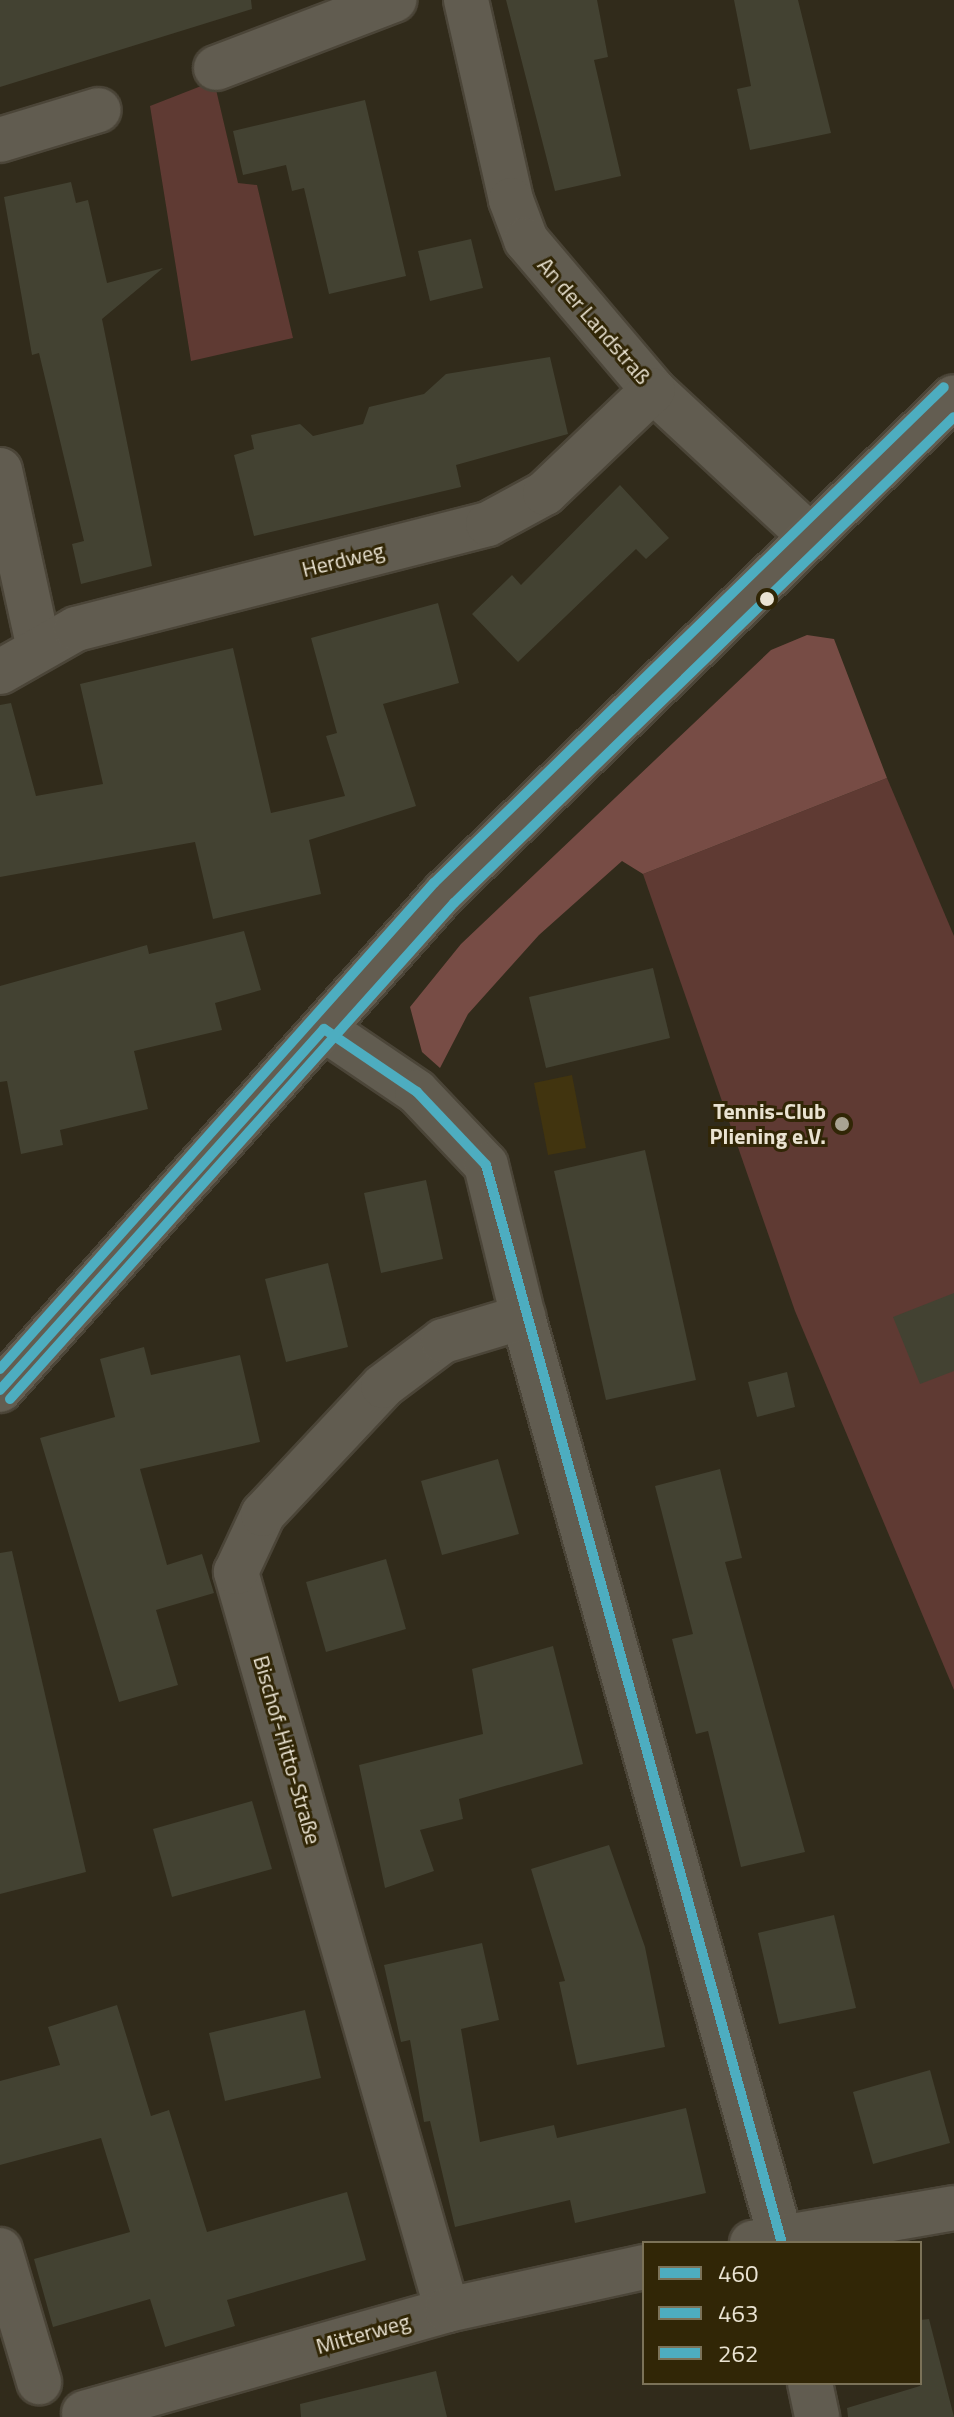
<!DOCTYPE html>
<meta charset="utf-8">
<style>
body{margin:0}
#map{position:relative;width:954px;height:2417px;overflow:hidden;background:#312b1b;font-family:"Titillium Web",sans-serif}
div>[style]{position:absolute}
[style*='--x']{left:calc(var(--x)*1px);top:calc(var(--y)*1px);width:calc(var(--w)*1px);rotate:calc(var(--a)*1deg)}
.built>*{inset:0;background:#41340f}
.green>*{inset:0;background:#5f3a33}
.forest>*{inset:0;background:#774c45}
.building>*{inset:0;background:#434232}
.roads{filter:drop-shadow(2px 0 #4b4538) drop-shadow(-2px 0 #4b4538) drop-shadow(0 2px #4b4538) drop-shadow(0 -2px #4b4538)}
.minor>*{height:44px;margin:-22px;padding:0 22px;transform-origin:22px;border-radius:22px;background:#615c50}
.secondary>*{height:44px;margin:-22px;padding:0 22px;transform-origin:22px;border-radius:22px;background:#635d51}
.bus-1>*{height:10px;margin:-5px;padding:0 5px;transform-origin:5px;border-radius:5px;background:#4dadc0}
.bus-2>*{height:10px;margin:-5px;padding:0 5px;transform-origin:5px;border-radius:5px;background:#4dadc0}
.bus-3>*{height:10px;margin:-5px;padding:0 5px;transform-origin:5px;border-radius:5px;background:#4dadc0}
.dots>*{width:22px;height:22px;translate:-50% -50%;box-sizing:border-box;border:4px solid #312606;border-radius:50%}
span{translate:-50% -50%;white-space:nowrap;text-align:center;line-height:1.15;-webkit-text-stroke:6px #312606;paint-order:stroke}
.street-label{font-size:22px;color:#eae3d2}
.poi-label{font-size:22px;color:#eae3d2;font-weight:700}
.right{translate:-100% -50%;text-align:right}
.legend{position:absolute;left:642px;top:2241px;width:280px;height:144px;box-sizing:border-box;background:#312606;border:2px solid #7b7258;margin:0;padding:10px 14px;list-style:none;font-size:24px;color:#eae3d2}
.legend li{display:flex;align-items:center;gap:16px;height:40px}
.legend b{width:40px;border:2px solid #7b7258}
</style>
<div id="map">
<div class="built">
<i style="clip-path:polygon(572px 1075px,586px 1148px,548px 1155px,534px 1083px)"></i>
</div>
<div class="green">
<i style="clip-path:polygon(214px 81px,238px 183px,257px 185px,293px 338px,191px 361px,150px 106px)"></i>
<i style="clip-path:polygon(887px 778px,954px 936px,954px 1690px,795px 1311px,643px 874px)"></i>
</div>
<div class="forest">
<i style="clip-path:polygon(807px 635px,834px 639px,887px 778px,643px 874px,622px 861px,539px 935px,468px 1014px,440px 1068px,422px 1052px,410px 1007px,461px 944px,771px 650px)"></i>
</div>
<div class="building">
<i style="clip-path:polygon(0 0,251px 0,252px 9px,0 87px)"></i>
<i style="clip-path:polygon(506px 0,597px 0,608px 57px,594px 60px,621px 176px,555px 191px)"></i>
<i style="clip-path:polygon(734px 0,798px 0,831px 133px,750px 150px,737px 89px,751px 86px)"></i>
<i style="clip-path:polygon(365px 100px,406px 276px,329px 294px,304px 188px,292px 191px,286px 165px,243px 175px,233px 131px)"></i>
<i style="clip-path:polygon(71px 182px,76px 203px,88px 200px,107px 283px,163px 268px,102px 319px,152px 566px,81px 584px,72px 544px,84px 541px,39px 353px,32px 355px,4px 197px)"></i>
<i style="clip-path:polygon(471px 239px,483px 288px,430px 301px,418px 251px)"></i>
<i style="clip-path:polygon(550px 357px,568px 434px,456px 465px,461px 487px,254px 536px,234px 455px,254px 449px,251px 435px,300px 424px,313px 436px,363px 424px,369px 407px,424px 394px,446px 374px)"></i>
<i style="clip-path:polygon(620px 485px,669px 538px,646px 559px,636px 549px,518px 662px,472px 614px,512px 575px,521px 585px)"></i>
<i style="clip-path:polygon(438px 603px,459px 683px,383px 704px,416px 806px,309px 840px,321px 894px,213px 919px,195px 842px,0 877px,0 705px,11px 703px,36px 796px,103px 784px,80px 684px,233px 648px,271px 813px,345px 796px,326px 736px,337px 733px,311px 638px)"></i>
<i style="clip-path:polygon(244px 931px,261px 990px,215px 1003px,222px 1030px,134px 1051px,148px 1109px,60px 1130px,63px 1145px,21px 1154px,7px 1081px,0 1082px,0 986px,147px 945px,149px 954px)"></i>
<i style="clip-path:polygon(653px 968px,670px 1038px,546px 1068px,529px 997px)"></i>
<i style="clip-path:polygon(645px 1150px,696px 1380px,606px 1400px,554px 1171px)"></i>
<i style="clip-path:polygon(426px 1180px,443px 1259px,381px 1273px,364px 1193px)"></i>
<i style="clip-path:polygon(328px 1263px,348px 1347px,286px 1362px,265px 1279px)"></i>
<i style="clip-path:polygon(954px 1293px,954px 1371px,920px 1384px,893px 1317px)"></i>
<i style="clip-path:polygon(144px 1347px,151px 1375px,240px 1355px,260px 1442px,140px 1469px,167px 1565px,202px 1554px,214px 1593px,156px 1610px,178px 1685px,119px 1702px,40px 1438px,115px 1417px,100px 1359px)"></i>
<i style="clip-path:polygon(787px 1372px,795px 1407px,757px 1417px,748px 1382px)"></i>
<i style="clip-path:polygon(498px 1459px,519px 1534px,442px 1555px,421px 1481px)"></i>
<i style="clip-path:polygon(720px 1469px,742px 1558px,725px 1562px,805px 1852px,741px 1867px,708px 1731px,696px 1734px,672px 1639px,693px 1634px,655px 1486px)"></i>
<i style="clip-path:polygon(12px 1551px,86px 1872px,0 1894px,0 1553px)"></i>
<i style="clip-path:polygon(386px 1559px,406px 1629px,326px 1652px,306px 1582px)"></i>
<i style="clip-path:polygon(553px 1646px,583px 1764px,459px 1799px,463px 1819px,420px 1830px,434px 1871px,385px 1888px,359px 1765px,483px 1734px,472px 1669px)"></i>
<i style="clip-path:polygon(252px 1801px,272px 1869px,172px 1897px,153px 1829px)"></i>
<i style="clip-path:polygon(609px 1845px,645px 1947px,665px 2047px,577px 2065px,559px 1982px,565px 1981px,531px 1869px)"></i>
<i style="clip-path:polygon(834px 1915px,856px 2008px,779px 2024px,758px 1933px)"></i>
<i style="clip-path:polygon(482px 1943px,499px 2020px,461px 2029px,480px 2142px,554px 2125px,557px 2138px,686px 2108px,706px 2193px,575px 2223px,570px 2200px,455px 2227px,430px 2121px,424px 2122px,410px 2040px,401px 2042px,384px 1965px)"></i>
<i style="clip-path:polygon(117px 2005px,151px 2116px,169px 2110px,207px 2232px,347px 2192px,366px 2260px,227px 2300px,235px 2326px,165px 2347px,150px 2299px,53px 2327px,34px 2259px,130px 2232px,101px 2138px,0 2165px,0 2081px,60px 2065px,48px 2027px)"></i>
<i style="clip-path:polygon(305px 2010px,321px 2078px,225px 2101px,209px 2033px)"></i>
<i style="clip-path:polygon(930px 2070px,950px 2143px,873px 2164px,853px 2092px)"></i>
<i style="clip-path:polygon(929px 2319px,954px 2417px,848px 2417px,847px 2408px,920px 2386px,920px 2320px)"></i>
<i style="clip-path:polygon(436px 2371px,447px 2417px,301px 2417px,300px 2404px)"></i>
</div>
<div class="roads">
<div class="minor">
<i style="--x:466;--y:0;--w:205;--a:77.3"></i>
<i style="--x:511;--y:200;--w:43;--a:69.4"></i>
<i style="--x:526;--y:240;--w:197;--a:49.7"></i>
<i style="--x:653;--y:390;--w:214;--a:42.9"></i>
<i style="--x:216;--y:68;--w:191;--a:-20.9"></i>
<i style="--x:0;--y:140;--w:103;--a:-16.9"></i>
<i style="--x:0;--y:470;--w:183;--a:77.7"></i>
<i style="--x:0;--y:672;--w:87;--a:-29.5"></i>
<i style="--x:76;--y:629;--w:425;--a:-14.3"></i>
<i style="--x:488;--y:524;--w:65;--a:-28.5"></i>
<i style="--x:545;--y:493;--w:149;--a:-43.6"></i>
<i style="--x:324;--y:1029;--w:112;--a:34.1"></i>
<i style="--x:417;--y:1092;--w:100;--a:46.6"></i>
<i style="--x:486;--y:1165;--w:156;--a:76.3"></i>
<i style="--x:523;--y:1317;--w:962;--a:74.37"></i>
<i style="--x:752;--y:2243;--w:205;--a:-9.8"></i>
<i style="--x:0;--y:2250;--w:138;--a:73.5"></i>
<i style="--x:447;--y:2310;--w:768;--a:-105.96"></i>
<i style="--x:236;--y:1572;--w:64;--a:-65"></i>
<i style="--x:263;--y:1514;--w:175;--a:-46.8"></i>
<i style="--x:383;--y:1386;--w:75;--a:-36.9"></i>
<i style="--x:443;--y:1341;--w:84;--a:-16.7"></i>
<i style="--x:810;--y:2383;--w:35;--a:78"></i>
<i style="--x:84;--y:2413;--w:377;--a:-15.8"></i>
<i style="--x:447;--y:2310;--w:202;--a:-12.3"></i>
</div>
<div class="secondary">
<i style="--x:0;--y:1390;--w:666;--a:-48.22"></i>
<i style="--x:444;--y:893;--w:711;--a:-44.2"></i>
</div>
</div>
<div class="bus-1">
<i style="--x:324;--y:1029;--w:112;--a:34.1"></i>
<i style="--x:417;--y:1092;--w:100;--a:46.6"></i>
<i style="--x:486;--y:1165;--w:1118;--a:74.65"></i>
<i style="--x:0;--y:1390;--w:485;--a:-48.1"></i>
</div>
<div class="bus-2">
<i style="--x:10;--y:1399;--w:666;--a:-48.17"></i>
<i style="--x:454;--y:903;--w:697;--a:-44.19"></i>
</div>
<div class="bus-3">
<i style="--x:0;--y:1369;--w:652;--a:-48.24"></i>
<i style="--x:434;--y:883;--w:711;--a:-44.2"></i>
</div>
<div class="dots">
<i style="left:767px;top:599px;background:#eae3d2"></i>
<i style="left:842px;top:1124px;background:#a9a392"></i>
</div>
<div class="street-label">
<span style="left:594px;top:321px;rotate:49deg">An der Landstraß</span>
<span style="left:343px;top:560px;rotate:-14deg">Herdweg</span>
<span style="left:287px;top:1750px;rotate:74deg">Bischof-Hitto-Straße</span>
<span style="left:363px;top:2334px;rotate:-16deg">Mitterweg</span>
</div>
<div class="poi-label">
<span class="right" style="left:826px;top:1124px">Tennis-Club<br>Pliening e.V.</span>
</div>
<ul class="legend">
<li><b style="height:10px;background:#4dadc0"></b>460</li>
<li><b style="height:10px;background:#4dadc0"></b>463</li>
<li><b style="height:10px;background:#4dadc0"></b>262</li>
</ul>
</div>
